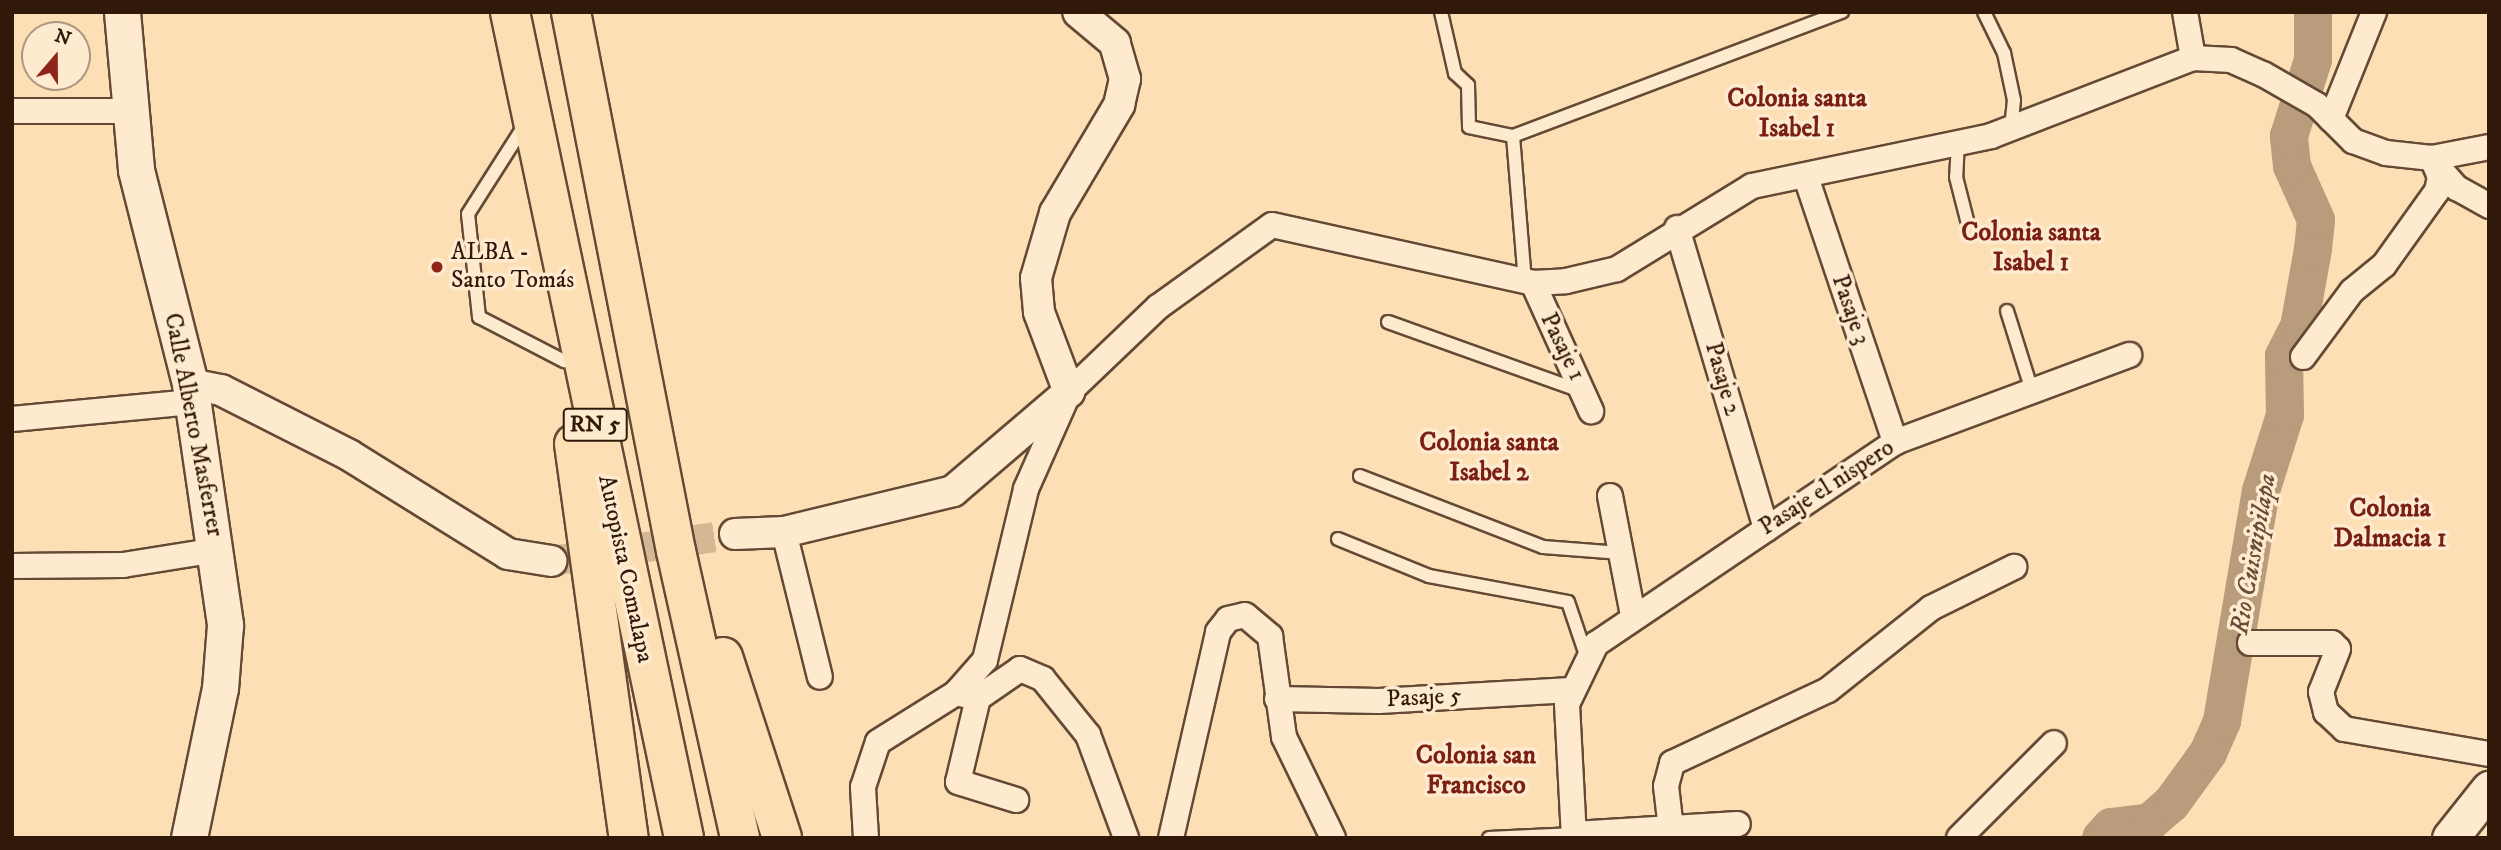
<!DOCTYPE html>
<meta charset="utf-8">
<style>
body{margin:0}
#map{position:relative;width:2501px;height:850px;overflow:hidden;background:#fddfb5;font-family:"IM FELL DW Pica",serif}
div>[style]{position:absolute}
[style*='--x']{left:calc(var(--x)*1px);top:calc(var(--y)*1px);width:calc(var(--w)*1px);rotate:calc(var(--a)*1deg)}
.river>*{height:38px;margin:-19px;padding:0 19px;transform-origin:19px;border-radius:19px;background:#b89c7b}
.tertiary-tunnel>*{height:30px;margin-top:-15px;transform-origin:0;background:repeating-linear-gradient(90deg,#d4b793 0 30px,transparent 0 45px)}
.roads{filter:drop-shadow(2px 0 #644a35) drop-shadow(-2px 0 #644a35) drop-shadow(0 2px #644a35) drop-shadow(0 -2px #644a35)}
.service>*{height:12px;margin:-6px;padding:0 6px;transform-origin:6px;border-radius:6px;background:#feeacf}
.minor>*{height:24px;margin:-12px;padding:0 12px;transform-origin:12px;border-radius:12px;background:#feeacf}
.tertiary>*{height:30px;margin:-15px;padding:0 15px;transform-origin:15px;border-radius:15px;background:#feeacf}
.secondary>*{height:35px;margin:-17.5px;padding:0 17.5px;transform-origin:17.5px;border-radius:17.5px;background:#feeacf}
.trunk>*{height:38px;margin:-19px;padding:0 19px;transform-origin:19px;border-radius:19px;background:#fddfb5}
.dots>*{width:19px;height:19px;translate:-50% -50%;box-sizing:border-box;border:4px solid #feeacf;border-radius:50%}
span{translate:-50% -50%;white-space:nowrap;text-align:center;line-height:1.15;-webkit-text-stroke:7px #feeacf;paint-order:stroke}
.shield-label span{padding:2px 5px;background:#feeacf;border:2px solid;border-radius:5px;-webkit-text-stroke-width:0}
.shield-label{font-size:23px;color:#31190a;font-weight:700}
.poi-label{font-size:24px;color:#31190a}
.left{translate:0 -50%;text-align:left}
.street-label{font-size:24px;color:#31190a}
.neighbourhood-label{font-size:26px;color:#7a1f14;font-weight:700}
.water-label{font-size:26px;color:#674d37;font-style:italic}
.frame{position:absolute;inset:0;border:14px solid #31190a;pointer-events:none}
.north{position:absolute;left:21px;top:21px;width:70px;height:70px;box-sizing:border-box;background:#feeacf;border:2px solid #ac9680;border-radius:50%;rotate:20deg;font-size:19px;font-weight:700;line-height:28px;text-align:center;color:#31190a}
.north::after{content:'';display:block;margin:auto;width:24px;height:32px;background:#8f2418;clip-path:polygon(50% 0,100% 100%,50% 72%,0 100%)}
</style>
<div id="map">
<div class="river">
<i style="--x:2101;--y:838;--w:15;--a:-48"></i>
<i style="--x:2111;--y:827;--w:39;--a:-7"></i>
<i style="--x:2150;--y:822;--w:28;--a:-41"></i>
<i style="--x:2171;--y:804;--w:63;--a:-54"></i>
<i style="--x:2208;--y:753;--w:35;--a:-66"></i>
<i style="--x:2222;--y:721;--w:233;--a:-80.4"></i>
<i style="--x:2261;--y:491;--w:80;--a:-72.5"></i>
<i style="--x:2285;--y:415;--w:59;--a:-91"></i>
<i style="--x:2284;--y:356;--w:33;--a:-63"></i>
<i style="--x:2299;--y:327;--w:79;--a:-79.8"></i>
<i style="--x:2313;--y:249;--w:29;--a:-84"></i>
<i style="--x:2316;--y:220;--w:59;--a:-114"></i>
<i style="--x:2292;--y:166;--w:30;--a:-96"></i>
<i style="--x:2289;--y:136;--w:80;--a:-72.5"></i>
<i style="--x:2313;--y:60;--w:48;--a:-90"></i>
</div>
<div class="tertiary-tunnel">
<i style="--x:551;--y:561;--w:186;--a:-8.3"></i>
</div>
<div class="roads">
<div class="service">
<i style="--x:1441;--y:12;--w:63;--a:77.1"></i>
<i style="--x:1455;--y:73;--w:18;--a:43"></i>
<i style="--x:1468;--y:85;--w:42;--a:88.6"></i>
<i style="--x:1469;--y:127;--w:45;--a:11.6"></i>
<i style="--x:1513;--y:136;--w:352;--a:-20.7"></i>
<i style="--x:1984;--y:12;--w:46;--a:64"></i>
<i style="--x:2004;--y:53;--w:48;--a:78"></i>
<i style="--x:2014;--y:100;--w:28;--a:96"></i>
<i style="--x:524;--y:126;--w:104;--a:122.5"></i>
<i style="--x:468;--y:214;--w:104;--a:83.9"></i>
<i style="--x:479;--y:317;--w:96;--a:27.4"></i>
<i style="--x:1513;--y:136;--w:145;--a:85.3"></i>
<i style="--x:1958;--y:142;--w:35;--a:93"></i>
<i style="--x:1956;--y:177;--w:44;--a:75.7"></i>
<i style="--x:2007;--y:311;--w:87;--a:72.6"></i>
<i style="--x:1388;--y:322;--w:205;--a:19.7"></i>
<i style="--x:1360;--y:476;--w:196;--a:21.2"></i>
<i style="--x:1543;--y:547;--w:78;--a:4.4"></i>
<i style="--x:1338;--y:539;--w:98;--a:22.1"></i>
<i style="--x:1429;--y:576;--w:141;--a:10.6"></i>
<i style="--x:1568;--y:602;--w:59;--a:71.3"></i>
<i style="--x:1489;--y:838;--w:85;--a:-2.7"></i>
</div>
<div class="minor">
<i style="--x:2185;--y:12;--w:47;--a:80.1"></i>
<i style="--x:12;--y:111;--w:119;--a:0"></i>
<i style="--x:2331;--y:119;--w:115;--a:-68.1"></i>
<i style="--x:2434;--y:162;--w:35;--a:49"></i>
<i style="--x:2457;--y:188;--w:37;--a:29"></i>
<i style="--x:1806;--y:177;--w:280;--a:71.4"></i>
<i style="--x:1677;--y:228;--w:314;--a:73.5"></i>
<i style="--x:1533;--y:283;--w:141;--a:65.6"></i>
<i style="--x:2303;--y:357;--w:82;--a:-53.4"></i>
<i style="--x:2352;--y:291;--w:41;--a:-39.1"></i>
<i style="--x:2384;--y:265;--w:91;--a:-54.4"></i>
<i style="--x:2437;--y:191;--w:14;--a:-78"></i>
<i style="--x:2440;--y:177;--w:21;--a:-113"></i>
<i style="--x:12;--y:419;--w:181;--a:-5.4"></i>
<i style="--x:1610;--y:496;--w:121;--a:79.1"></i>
<i style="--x:784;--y:532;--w:149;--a:76.1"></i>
<i style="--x:12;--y:566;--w:111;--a:-0.5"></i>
<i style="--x:123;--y:565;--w:95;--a:-9.1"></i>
<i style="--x:2250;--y:643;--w:82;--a:0"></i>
<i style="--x:2332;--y:643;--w:8;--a:45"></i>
<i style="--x:2338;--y:649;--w:46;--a:111.6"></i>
<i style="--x:2321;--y:692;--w:21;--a:76"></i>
<i style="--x:2326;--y:712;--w:25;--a:43"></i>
<i style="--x:2344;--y:729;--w:147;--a:9.8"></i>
<i style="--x:956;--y:693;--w:23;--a:13"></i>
<i style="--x:978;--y:698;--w:51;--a:-34.6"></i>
<i style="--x:1020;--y:669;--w:25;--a:23"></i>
<i style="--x:1043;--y:679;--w:72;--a:51.2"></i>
<i style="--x:1088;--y:735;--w:110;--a:69.7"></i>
<i style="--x:978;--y:698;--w:86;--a:103.4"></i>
<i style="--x:958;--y:782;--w:61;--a:17.2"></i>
<i style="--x:1277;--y:699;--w:102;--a:1.1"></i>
<i style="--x:1379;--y:701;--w:192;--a:-3.3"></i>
<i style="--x:1671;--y:829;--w:43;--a:-96.6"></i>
<i style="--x:1666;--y:786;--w:24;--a:-75"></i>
<i style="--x:1672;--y:763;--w:172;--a:-25.1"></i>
<i style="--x:1828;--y:690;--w:132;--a:-38.5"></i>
<i style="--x:1931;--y:608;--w:93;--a:-26.3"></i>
<i style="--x:1574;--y:834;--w:164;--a:-3.5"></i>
<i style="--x:866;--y:838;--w:51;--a:-93.4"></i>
<i style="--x:863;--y:787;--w:47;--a:-71.6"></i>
<i style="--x:878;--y:742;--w:92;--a:-32.1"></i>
<i style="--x:956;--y:693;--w:44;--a:-48.7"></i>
<i style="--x:985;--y:660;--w:176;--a:-76.5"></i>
<i style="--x:1026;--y:489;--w:106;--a:-66.1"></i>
<i style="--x:1069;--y:392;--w:123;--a:-43.7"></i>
<i style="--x:1158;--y:307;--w:140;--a:-35.7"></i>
<i style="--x:1272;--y:225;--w:267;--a:12.5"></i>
<i style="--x:1533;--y:283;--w:33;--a:-3"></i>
<i style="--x:1566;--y:281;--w:52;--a:-13.2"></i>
<i style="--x:1617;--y:269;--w:158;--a:-31.6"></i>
<i style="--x:1752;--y:186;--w:244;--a:-11.8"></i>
<i style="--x:1991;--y:136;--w:217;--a:-21.1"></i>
<i style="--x:2193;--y:58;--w:38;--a:3"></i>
<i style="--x:2231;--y:60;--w:35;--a:24"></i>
<i style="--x:2263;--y:74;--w:62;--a:29.9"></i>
<i style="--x:2317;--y:105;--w:51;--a:45"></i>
<i style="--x:2353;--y:141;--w:35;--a:20"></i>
<i style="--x:2386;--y:153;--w:46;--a:6.2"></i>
<i style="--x:2432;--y:158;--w:58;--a:-10.9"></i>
<i style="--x:1171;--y:838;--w:211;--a:-77.1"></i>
<i style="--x:1218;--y:632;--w:16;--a:-52"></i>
<i style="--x:1228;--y:619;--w:17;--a:-13"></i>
<i style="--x:1245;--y:615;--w:33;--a:40"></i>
<i style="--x:1270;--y:636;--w:102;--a:82.1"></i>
<i style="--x:1284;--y:737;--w:112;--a:64.1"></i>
<i style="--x:1574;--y:838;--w:134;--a:-93"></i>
<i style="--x:1567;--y:704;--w:67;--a:-64.2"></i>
<i style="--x:1596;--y:644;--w:361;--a:-34"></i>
<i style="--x:1895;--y:442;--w:250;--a:-20.4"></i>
<i style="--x:1959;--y:838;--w:134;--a:-45"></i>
</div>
<div class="tertiary">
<i style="--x:190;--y:384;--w:32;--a:11"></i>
<i style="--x:221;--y:390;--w:144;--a:26.9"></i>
<i style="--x:349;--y:455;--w:187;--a:31.9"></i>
<i style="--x:508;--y:554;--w:44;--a:9.2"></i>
<i style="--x:735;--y:534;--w:49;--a:-2.3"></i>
<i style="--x:784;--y:532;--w:174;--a:-13.6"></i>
<i style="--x:953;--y:491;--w:153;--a:-40.5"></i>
<i style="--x:1069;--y:392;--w:85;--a:-110.6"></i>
<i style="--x:1039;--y:312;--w:34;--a:-95"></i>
<i style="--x:1036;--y:278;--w:68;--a:-73.7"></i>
<i style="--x:1055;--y:213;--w:126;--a:-59.3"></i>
<i style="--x:1119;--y:105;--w:27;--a:-77"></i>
<i style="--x:1125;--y:79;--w:37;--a:-106"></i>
<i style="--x:1115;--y:43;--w:48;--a:-140"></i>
</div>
<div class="secondary">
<i style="--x:122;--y:12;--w:159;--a:84.9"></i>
<i style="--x:136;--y:170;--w:221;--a:75.8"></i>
<i style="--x:190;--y:384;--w:244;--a:81.7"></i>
<i style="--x:225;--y:625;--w:63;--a:94.5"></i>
<i style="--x:220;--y:688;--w:153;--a:101.7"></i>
<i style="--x:2450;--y:838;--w:63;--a:-51.5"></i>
</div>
<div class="trunk">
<i style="--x:510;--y:12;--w:844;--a:78.1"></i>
<i style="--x:571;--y:12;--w:549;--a:78.98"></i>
<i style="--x:676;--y:551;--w:294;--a:77.4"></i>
<i style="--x:574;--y:444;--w:398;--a:82.1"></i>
<i style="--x:723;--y:657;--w:190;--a:71.9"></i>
</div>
</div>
<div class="dots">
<i style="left:437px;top:267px;background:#8f2418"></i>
</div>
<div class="shield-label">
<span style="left:595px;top:425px">RN 5</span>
</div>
<div class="poi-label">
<span class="left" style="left:451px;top:267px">ALBA -<br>Santo Tomás</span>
</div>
<div class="street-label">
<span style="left:1850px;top:310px;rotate:71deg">Pasaje 3</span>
<span style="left:1562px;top:347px;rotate:64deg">Pasaje 1</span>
<span style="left:1722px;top:379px;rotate:74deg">Pasaje 2</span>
<span style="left:193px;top:425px;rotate:79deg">Calle Alberto Masferrer</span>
<span style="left:1827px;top:488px;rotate:-33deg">Pasaje el nispero</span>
<span style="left:625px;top:569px;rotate:78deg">Autopista Comalapa</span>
<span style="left:1424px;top:698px;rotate:-3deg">Pasaje 5</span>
</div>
<div class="neighbourhood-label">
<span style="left:1797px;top:114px">Colonia santa<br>Isabel 1</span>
<span style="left:2031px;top:248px">Colonia santa<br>Isabel 1</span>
<span style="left:1489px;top:458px">Colonia santa<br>Isabel 2</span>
<span style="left:2390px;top:524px">Colonia<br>Dalmacia 1</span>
<span style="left:1476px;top:771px">Colonia san<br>Francisco</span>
</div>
<div class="water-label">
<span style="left:2254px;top:554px;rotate:-80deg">Rio Cuisnipilapa</span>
</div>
<div class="frame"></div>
<div class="north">N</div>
</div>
